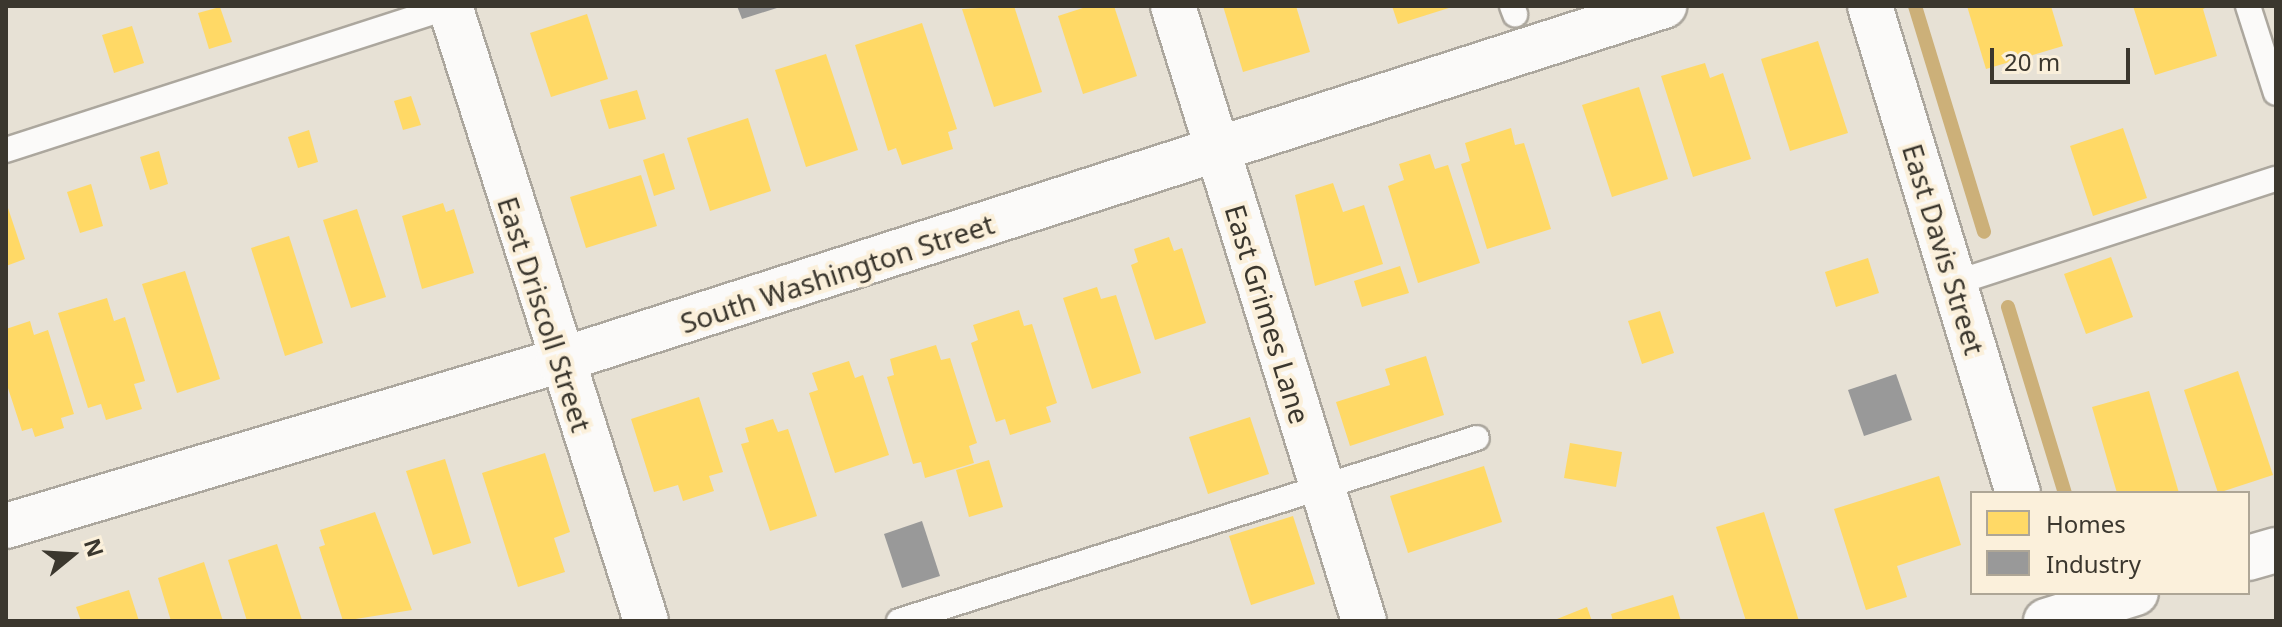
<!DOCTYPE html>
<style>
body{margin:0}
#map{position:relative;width:2282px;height:627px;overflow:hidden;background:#e7e1d5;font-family:"Noto Sans",sans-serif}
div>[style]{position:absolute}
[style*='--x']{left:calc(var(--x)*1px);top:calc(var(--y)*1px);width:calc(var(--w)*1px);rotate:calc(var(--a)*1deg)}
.homes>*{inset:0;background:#ffd966}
.industry>*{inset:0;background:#999}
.stream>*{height:14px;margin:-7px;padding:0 7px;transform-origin:7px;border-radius:7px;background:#ccb079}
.roads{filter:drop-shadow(2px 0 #aca79e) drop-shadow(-2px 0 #aca79e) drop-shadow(0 2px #aca79e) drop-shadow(0 -2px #aca79e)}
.service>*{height:24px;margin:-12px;padding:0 12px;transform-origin:12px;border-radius:12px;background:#fbfaf9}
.minor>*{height:44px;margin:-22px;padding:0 22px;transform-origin:22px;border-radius:22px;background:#fbfaf9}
span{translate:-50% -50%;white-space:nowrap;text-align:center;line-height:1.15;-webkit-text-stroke:8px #fbf0db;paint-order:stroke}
.street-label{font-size:28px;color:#3b372e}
.frame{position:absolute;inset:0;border:8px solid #3b372e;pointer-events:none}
.legend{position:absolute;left:1970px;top:491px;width:280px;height:104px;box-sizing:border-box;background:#fbf0db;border:2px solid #aea696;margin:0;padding:10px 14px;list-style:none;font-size:24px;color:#3b372e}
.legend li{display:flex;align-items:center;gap:16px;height:40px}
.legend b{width:40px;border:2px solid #aea696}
.north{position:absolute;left:32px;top:515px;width:80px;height:80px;-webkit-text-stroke:6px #fbf0db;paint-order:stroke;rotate:72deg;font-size:22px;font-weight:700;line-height:32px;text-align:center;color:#3b372e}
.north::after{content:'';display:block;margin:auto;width:28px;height:36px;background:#3b372e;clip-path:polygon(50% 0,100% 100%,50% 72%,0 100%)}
.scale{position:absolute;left:1990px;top:48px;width:140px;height:36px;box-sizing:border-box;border:4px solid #3b372e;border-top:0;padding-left:10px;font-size:24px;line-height:28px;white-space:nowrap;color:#3b372e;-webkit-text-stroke:6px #fbf0db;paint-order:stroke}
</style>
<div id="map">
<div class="homes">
<i style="clip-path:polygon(1014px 6px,1042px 92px,994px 107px,962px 9px)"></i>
<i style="clip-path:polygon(1089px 6px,1114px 6px,1137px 76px,1083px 94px,1058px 16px)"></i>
<i style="clip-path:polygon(1223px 6px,1296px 6px,1310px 52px,1243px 72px)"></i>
<i style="clip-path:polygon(1392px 6px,1452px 6px,1452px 7px,1398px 24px)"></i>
<i style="clip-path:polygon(1967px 6px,2051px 6px,2063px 46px,1986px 69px)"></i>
<i style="clip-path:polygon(2133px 6px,2209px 6px,2203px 9px,2217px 56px,2155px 75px)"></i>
<i style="clip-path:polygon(220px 7px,232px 42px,209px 49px,198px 13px)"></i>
<i style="clip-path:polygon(587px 14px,608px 79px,551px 97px,530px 33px)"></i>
<i style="clip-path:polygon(922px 23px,957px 129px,948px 132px,953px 149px,902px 165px,896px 148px,888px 151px,855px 45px)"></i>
<i style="clip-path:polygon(132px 26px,144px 63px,114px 73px,102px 35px)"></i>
<i style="clip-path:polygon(1818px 41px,1848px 133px,1790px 151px,1761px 59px)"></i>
<i style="clip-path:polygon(826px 54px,858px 150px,806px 167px,775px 70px)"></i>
<i style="clip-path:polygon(1705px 63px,1710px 78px,1723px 73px,1751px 159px,1693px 177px,1661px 76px)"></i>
<i style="clip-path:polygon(1639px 87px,1668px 179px,1612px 197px,1582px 105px)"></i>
<i style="clip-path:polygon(637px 90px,646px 119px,609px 129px,600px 100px)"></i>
<i style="clip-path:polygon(411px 96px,421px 125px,403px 130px,394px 101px)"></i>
<i style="clip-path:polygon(748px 118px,771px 191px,710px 211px,687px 138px)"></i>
<i style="clip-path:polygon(1511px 128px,1515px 145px,1524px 143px,1551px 229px,1487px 249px,1461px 164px,1470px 161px,1465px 143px)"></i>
<i style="clip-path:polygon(2123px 128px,2147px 198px,2093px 216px,2070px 146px)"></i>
<i style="clip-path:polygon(309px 130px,318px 162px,298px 168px,288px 137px)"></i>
<i style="clip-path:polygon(159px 151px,168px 184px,150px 190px,140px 157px)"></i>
<i style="clip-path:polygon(664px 153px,675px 189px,654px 196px,643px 160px)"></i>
<i style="clip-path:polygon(1430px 154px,1435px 169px,1448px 165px,1480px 263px,1418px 283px,1388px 186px,1404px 180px,1399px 164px)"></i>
<i style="clip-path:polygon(641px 175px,657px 226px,586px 248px,570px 197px)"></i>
<i style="clip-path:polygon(1333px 183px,1343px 212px,1364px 205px,1383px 264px,1315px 286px,1295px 195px)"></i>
<i style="clip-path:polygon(91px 184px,103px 226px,80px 233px,67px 192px)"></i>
<i style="clip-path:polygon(6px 202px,25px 259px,6px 266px)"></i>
<i style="clip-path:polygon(443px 203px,446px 212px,454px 209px,474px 273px,422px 289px,402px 216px)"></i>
<i style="clip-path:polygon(357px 209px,386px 297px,351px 308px,323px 220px)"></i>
<i style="clip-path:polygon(289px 236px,323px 343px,285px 356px,251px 248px)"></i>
<i style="clip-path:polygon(1169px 237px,1174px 251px,1182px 248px,1206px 323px,1155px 340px,1131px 265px,1138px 262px,1134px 249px)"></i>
<i style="clip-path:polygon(2111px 257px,2133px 317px,2086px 334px,2064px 274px)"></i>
<i style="clip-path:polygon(1868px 258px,1879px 293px,1836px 307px,1825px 272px)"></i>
<i style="clip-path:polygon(1400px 266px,1409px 293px,1362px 307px,1354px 281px)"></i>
<i style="clip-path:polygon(185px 271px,220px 379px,177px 393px,142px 284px)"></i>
<i style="clip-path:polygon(1097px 287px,1101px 299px,1116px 295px,1141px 373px,1092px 389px,1063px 298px)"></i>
<i style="clip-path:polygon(107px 298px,114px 321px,125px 317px,145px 381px,134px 384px,142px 409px,106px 420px,101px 404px,88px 408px,58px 313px)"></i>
<i style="clip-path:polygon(1019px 310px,1024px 326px,1032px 324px,1057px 403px,1046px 407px,1051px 422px,1010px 435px,1005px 419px,996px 422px,971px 343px,978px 340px,973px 325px)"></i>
<i style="clip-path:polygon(1660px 311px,1674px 353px,1642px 364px,1628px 321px)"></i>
<i style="clip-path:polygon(30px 321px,34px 335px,48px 330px,74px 414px,61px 418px,64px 428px,35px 437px,32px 428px,22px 431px,6px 382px,6px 329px)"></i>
<i style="clip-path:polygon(936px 345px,941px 360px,950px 358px,977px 443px,969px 446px,974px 463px,925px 478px,921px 462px,913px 464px,887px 377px,894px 375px,890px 359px)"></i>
<i style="clip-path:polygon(1426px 356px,1444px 415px,1350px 446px,1336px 402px,1390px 385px,1385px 369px)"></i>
<i style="clip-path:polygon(849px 361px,855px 378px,863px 375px,889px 455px,835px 473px,809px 393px,818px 390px,812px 373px)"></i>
<i style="clip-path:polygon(2238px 371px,2273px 475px,2218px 493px,2184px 390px)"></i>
<i style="clip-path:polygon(2149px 391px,2179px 493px,2117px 493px,2092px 407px)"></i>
<i style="clip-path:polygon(699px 397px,723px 472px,709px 476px,714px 491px,683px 501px,678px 485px,654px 492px,631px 419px)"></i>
<i style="clip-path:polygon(1250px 417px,1269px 474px,1208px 494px,1189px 437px)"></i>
<i style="clip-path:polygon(773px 419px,778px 432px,788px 429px,817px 516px,770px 531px,741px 444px,749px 442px,745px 428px)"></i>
<i style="clip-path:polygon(1570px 443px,1622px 452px,1616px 487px,1564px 478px)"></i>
<i style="clip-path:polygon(545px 453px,570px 532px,554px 538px,565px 572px,518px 587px,482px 473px)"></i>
<i style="clip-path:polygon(445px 459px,471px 543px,433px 555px,406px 471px)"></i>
<i style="clip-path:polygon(989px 460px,1003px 507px,969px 517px,956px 470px)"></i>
<i style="clip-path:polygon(1484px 466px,1502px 522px,1408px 553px,1390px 496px)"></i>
<i style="clip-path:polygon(1939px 476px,1961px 545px,1897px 566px,1907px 597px,1866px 610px,1834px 509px)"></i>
<i style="clip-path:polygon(375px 512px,412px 610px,343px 621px,319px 547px,325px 545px,320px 530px)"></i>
<i style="clip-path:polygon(1764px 512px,1799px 621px,1746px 621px,1716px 527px)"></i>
<i style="clip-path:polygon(1293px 516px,1315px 584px,1251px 605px,1229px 536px)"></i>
<i style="clip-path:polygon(277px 544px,302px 620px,247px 621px,228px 560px)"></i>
<i style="clip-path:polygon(204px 562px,223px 621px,171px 621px,158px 578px)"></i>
<i style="clip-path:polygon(129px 590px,139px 621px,81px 621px,76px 607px)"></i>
<i style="clip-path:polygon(1673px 595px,1681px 621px,1613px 621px,1611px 614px)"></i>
<i style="clip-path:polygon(1587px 607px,1592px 621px,1552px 621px)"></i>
</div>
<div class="industry">
<i style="clip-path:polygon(737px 6px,780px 6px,780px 7px,742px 19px)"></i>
<i style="clip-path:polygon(1896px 374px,1912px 420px,1864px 436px,1848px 390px)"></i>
<i style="clip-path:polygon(922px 521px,940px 576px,902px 588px,884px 534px)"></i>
</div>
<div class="stream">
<i style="--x:1915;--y:6;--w:236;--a:73"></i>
<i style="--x:2008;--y:307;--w:195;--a:73"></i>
</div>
<div class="roads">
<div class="service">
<i style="--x:1512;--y:6;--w:9;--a:69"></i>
<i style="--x:2248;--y:6;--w:91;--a:72.2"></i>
<i style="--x:6;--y:150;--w:470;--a:-17.9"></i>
<i style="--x:1955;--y:283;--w:337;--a:-18"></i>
<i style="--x:899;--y:621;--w:606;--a:-17.57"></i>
</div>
<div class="minor">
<i style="--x:450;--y:6;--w:645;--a:72.32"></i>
<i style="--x:1173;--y:6;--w:644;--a:72.75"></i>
<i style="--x:1870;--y:6;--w:509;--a:73.1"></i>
<i style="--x:6;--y:526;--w:576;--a:-16.64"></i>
<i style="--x:558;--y:361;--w:1162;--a:-17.8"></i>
<i style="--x:2248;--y:558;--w:29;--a:-16"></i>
<i style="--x:2046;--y:621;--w:94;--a:-17.3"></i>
</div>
</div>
<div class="street-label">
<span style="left:1944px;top:249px;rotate:73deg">East Davis Street</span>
<span style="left:837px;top:273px;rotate:-18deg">South Washington Street</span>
<span style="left:545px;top:314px;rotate:72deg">East Driscoll Street</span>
<span style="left:1268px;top:314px;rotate:73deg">East Grimes Lane</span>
</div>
<div class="frame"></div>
<ul class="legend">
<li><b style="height:22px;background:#ffd966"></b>Homes</li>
<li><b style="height:22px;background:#999"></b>Industry</li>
</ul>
<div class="north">N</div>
<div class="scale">20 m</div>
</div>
